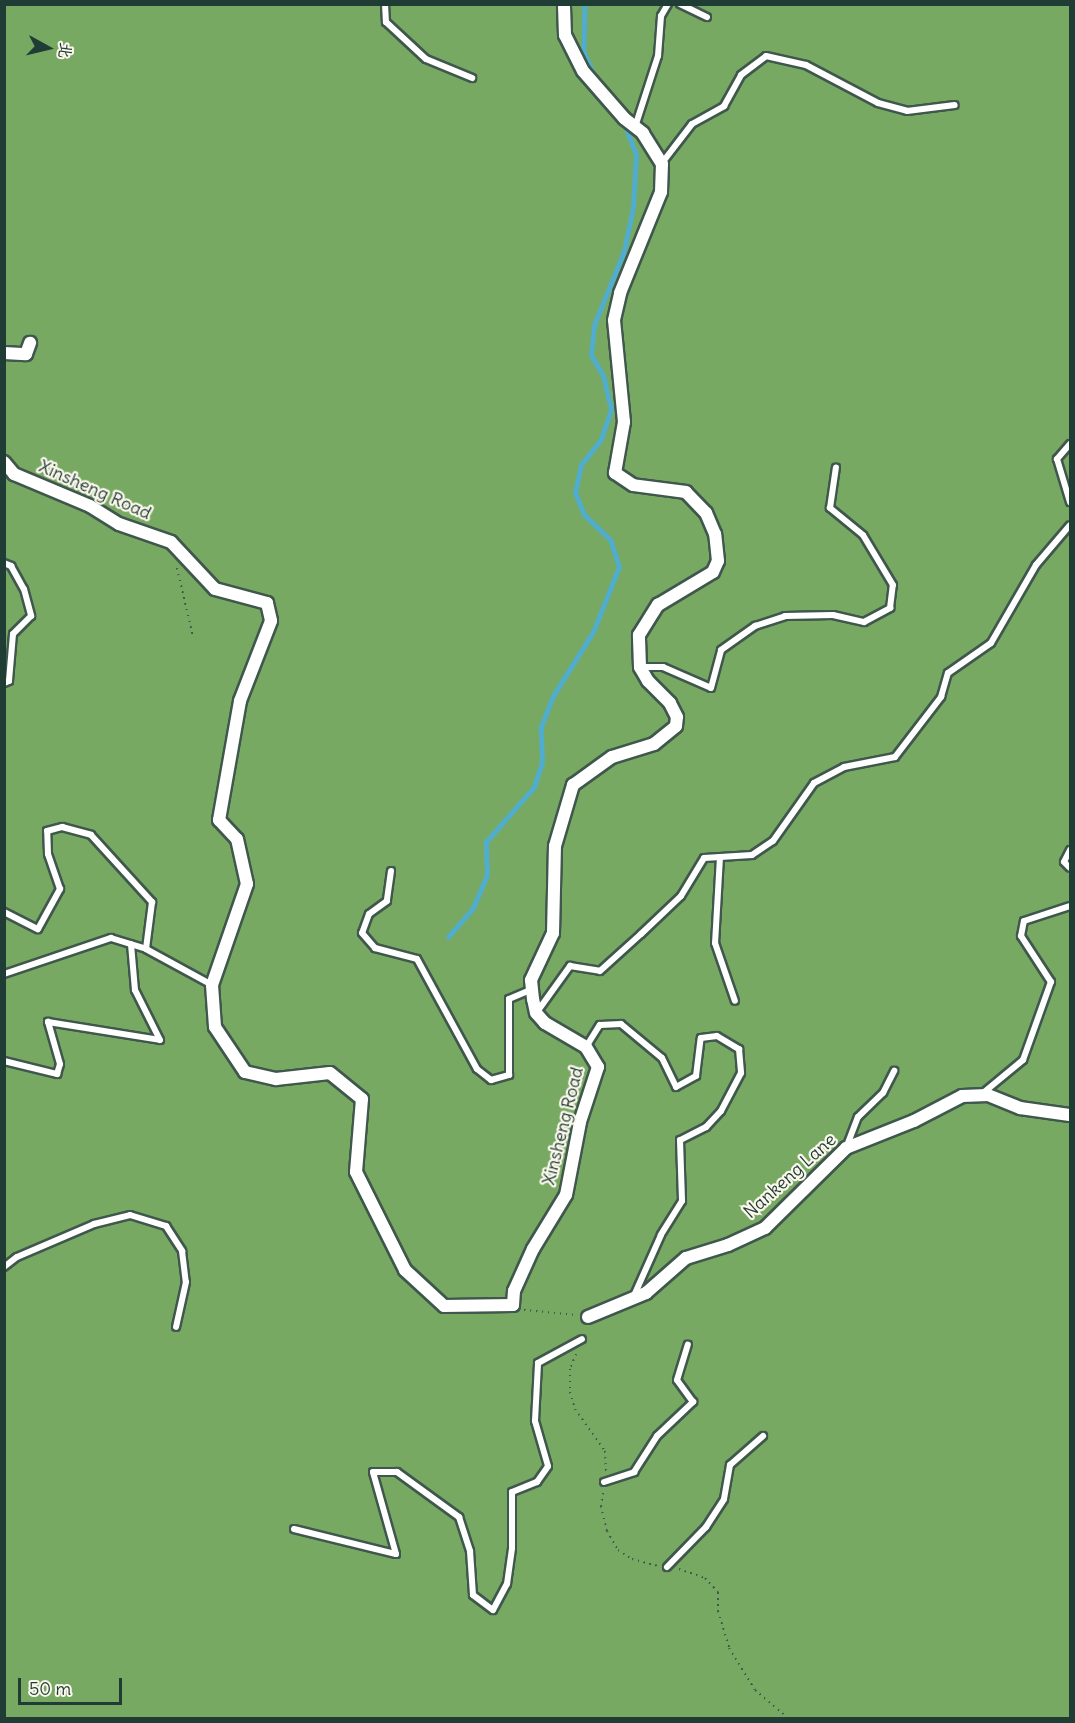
<!DOCTYPE html>
<meta charset="utf-8">
<style>
body{margin:0}
#map{position:relative;width:1075px;height:1723px;overflow:hidden;background:#f2e9d1;font-family:Delius,"LXGW WenKai TC",sans-serif}
div>[style]{position:absolute}
[style*='--x']{left:calc(var(--x)*1px);top:calc(var(--y)*1px);width:calc(var(--w)*1px);rotate:calc(var(--a)*1deg)}
.forest>*{inset:0;background:#78a963}
.stream>*{height:4.5px;margin:-2.25px;padding:0 2.25px;transform-origin:2.25px;border-radius:2.25px;background:#50adce}
.path>*{height:2px;margin-top:-1px;transform-origin:0;background:repeating-linear-gradient(90deg,#3f574c 0 1.5px,transparent 0 6px)}
.roads{filter:drop-shadow(2px 0 #3f574c) drop-shadow(-2px 0 #3f574c) drop-shadow(0 2px #3f574c) drop-shadow(0 -2px #3f574c)}
.lane>*{height:6px;margin:-3px;padding:0 3px;transform-origin:3px;border-radius:3px;background:#fff}
.street>*{height:12px;margin:-6px;padding:0 6px;transform-origin:6px;border-radius:6px;background:#fff}
span{translate:-50% -50%;white-space:nowrap;text-align:center;line-height:1.15;-webkit-text-stroke:4.5px #fbf7ec;paint-order:stroke}
.street-label{font-size:18px;color:#1f3d34}
.frame{position:absolute;inset:0;border:6px solid #1f3d34;pointer-events:none}
.north{position:absolute;left:18px;top:18px;width:60px;height:60px;-webkit-text-stroke:4px #fbf7ec;paint-order:stroke;rotate:98deg;font-size:16px;font-weight:700;line-height:24px;text-align:center;color:#1f3d34}
.north::after{content:'';display:block;margin:auto;width:21px;height:27px;background:#1f3d34;clip-path:polygon(50% 0,100% 100%,50% 72%,0 100%)}
.scale{position:absolute;left:18px;top:1678px;width:104px;height:27px;box-sizing:border-box;border:3px solid #1f3d34;border-top:0;padding-left:8px;font-size:18px;line-height:21px;white-space:nowrap;color:#1f3d34;-webkit-text-stroke:4px #fbf7ec;paint-order:stroke}
</style>
<div id="map">
<div class="forest">
<i style="clip-path:polygon(5px 5px,1070px 5px,1070px 1718px,5px 1718px)"></i>
</div>
<div class="stream">
<i style="--x:585;--y:4;--w:48;--a:91.2"></i>
<i style="--x:584;--y:52;--w:27;--a:66"></i>
<i style="--x:448;--y:937;--w:38;--a:-49"></i>
<i style="--x:473;--y:908;--w:36;--a:-67"></i>
<i style="--x:487;--y:875;--w:33;--a:-92"></i>
<i style="--x:486;--y:842;--w:73;--a:-48.9"></i>
<i style="--x:534;--y:787;--w:26;--a:-72"></i>
<i style="--x:542;--y:762;--w:35;--a:-92"></i>
<i style="--x:541;--y:727;--w:33;--a:-69"></i>
<i style="--x:553;--y:696;--w:75;--a:-58"></i>
<i style="--x:593;--y:632;--w:70;--a:-68.2"></i>
<i style="--x:619;--y:567;--w:28;--a:-108"></i>
<i style="--x:610;--y:540;--w:36;--a:-136"></i>
<i style="--x:584;--y:515;--w:24;--a:-112"></i>
<i style="--x:575;--y:493;--w:29;--a:-78"></i>
<i style="--x:581;--y:465;--w:33;--a:-52"></i>
<i style="--x:601;--y:439;--w:31;--a:-71"></i>
<i style="--x:611;--y:410;--w:35;--a:-103"></i>
<i style="--x:603;--y:376;--w:24;--a:-120"></i>
<i style="--x:591;--y:355;--w:30;--a:-84"></i>
<i style="--x:594;--y:325;--w:80;--a:-67.9"></i>
<i style="--x:624;--y:251;--w:45;--a:-78.4"></i>
<i style="--x:633;--y:207;--w:52;--a:-86.7"></i>
<i style="--x:636;--y:155;--w:36;--a:-111"></i>
</div>
<div class="path">
<i style="--x:177;--y:568;--w:71;--a:76.9"></i>
<i style="--x:524;--y:1310;--w:53;--a:5.4"></i>
<i style="--x:576;--y:1354;--w:16;--a:112"></i>
<i style="--x:570;--y:1369;--w:23;--a:90"></i>
<i style="--x:570;--y:1392;--w:18;--a:74"></i>
<i style="--x:575;--y:1409;--w:52;--a:54.5"></i>
<i style="--x:605;--y:1451;--w:21;--a:87"></i>
<i style="--x:603;--y:1493;--w:13;--a:99"></i>
<i style="--x:601;--y:1506;--w:26;--a:77"></i>
<i style="--x:607;--y:1531;--w:22;--a:60"></i>
<i style="--x:618;--y:1550;--w:17;--a:33"></i>
<i style="--x:632;--y:1559;--w:27;--a:15"></i>
<i style="--x:679;--y:1569;--w:28;--a:19"></i>
<i style="--x:705;--y:1578;--w:19;--a:47"></i>
<i style="--x:718;--y:1592;--w:19;--a:90"></i>
<i style="--x:718;--y:1611;--w:39;--a:73"></i>
<i style="--x:729;--y:1648;--w:49;--a:58.2"></i>
<i style="--x:755;--y:1690;--w:43;--a:40.3"></i>
</div>
<div class="roads">
<div class="lane">
<i style="--x:385;--y:4;--w:18;--a:87"></i>
<i style="--x:386;--y:22;--w:54;--a:42.8"></i>
<i style="--x:426;--y:59;--w:50;--a:22.4"></i>
<i style="--x:680;--y:4;--w:30;--a:26"></i>
<i style="--x:635;--y:127;--w:75;--a:-72.1"></i>
<i style="--x:658;--y:56;--w:40;--a:-85.7"></i>
<i style="--x:661;--y:16;--w:14;--a:-60"></i>
<i style="--x:662;--y:163;--w:49;--a:-52.4"></i>
<i style="--x:692;--y:124;--w:37;--a:-29"></i>
<i style="--x:724;--y:106;--w:35;--a:-61"></i>
<i style="--x:741;--y:75;--w:31;--a:-37"></i>
<i style="--x:766;--y:56;--w:41;--a:12.7"></i>
<i style="--x:806;--y:65;--w:81;--a:27.8"></i>
<i style="--x:878;--y:103;--w:30;--a:15"></i>
<i style="--x:907;--y:111;--w:48;--a:-7.1"></i>
<i style="--x:1070;--y:444;--w:20;--a:131"></i>
<i style="--x:1057;--y:459;--w:45;--a:73.2"></i>
<i style="--x:4;--y:563;--w:8;--a:23"></i>
<i style="--x:11;--y:566;--w:26;--a:61"></i>
<i style="--x:24;--y:589;--w:28;--a:75"></i>
<i style="--x:31;--y:616;--w:25;--a:135"></i>
<i style="--x:13;--y:634;--w:47;--a:94.9"></i>
<i style="--x:9;--y:681;--w:5;--a:158"></i>
<i style="--x:640;--y:667;--w:23;--a:0"></i>
<i style="--x:663;--y:667;--w:52;--a:23.6"></i>
<i style="--x:711;--y:688;--w:39;--a:-75"></i>
<i style="--x:721;--y:650;--w:42;--a:-35.2"></i>
<i style="--x:755;--y:626;--w:32;--a:-18"></i>
<i style="--x:785;--y:616;--w:48;--a:-1.2"></i>
<i style="--x:833;--y:615;--w:32;--a:13"></i>
<i style="--x:864;--y:622;--w:30;--a:-28"></i>
<i style="--x:890;--y:608;--w:23;--a:-83"></i>
<i style="--x:893;--y:585;--w:58;--a:-121"></i>
<i style="--x:863;--y:535;--w:43;--a:-140.7"></i>
<i style="--x:830;--y:508;--w:41;--a:-81.7"></i>
<i style="--x:1070;--y:850;--w:13;--a:117"></i>
<i style="--x:1064;--y:862;--w:8;--a:45"></i>
<i style="--x:720;--y:857;--w:86;--a:93.3"></i>
<i style="--x:715;--y:943;--w:61;--a:71"></i>
<i style="--x:391;--y:871;--w:30;--a:98"></i>
<i style="--x:387;--y:901;--w:22;--a:144"></i>
<i style="--x:369;--y:914;--w:20;--a:110"></i>
<i style="--x:362;--y:933;--w:20;--a:49"></i>
<i style="--x:375;--y:948;--w:43;--a:14.7"></i>
<i style="--x:417;--y:959;--w:125;--a:61.4"></i>
<i style="--x:477;--y:1069;--w:18;--a:38"></i>
<i style="--x:491;--y:1080;--w:19;--a:-16"></i>
<i style="--x:509;--y:1075;--w:76;--a:-90"></i>
<i style="--x:509;--y:999;--w:25;--a:-23"></i>
<i style="--x:4;--y:912;--w:38;--a:27"></i>
<i style="--x:38;--y:929;--w:46;--a:-61.2"></i>
<i style="--x:60;--y:889;--w:37;--a:-109"></i>
<i style="--x:48;--y:854;--w:23;--a:-92"></i>
<i style="--x:47;--y:831;--w:16;--a:-15"></i>
<i style="--x:62;--y:827;--w:30;--a:15"></i>
<i style="--x:91;--y:835;--w:91;--a:47.7"></i>
<i style="--x:152;--y:902;--w:47;--a:97.3"></i>
<i style="--x:4;--y:974;--w:113;--a:-18.6"></i>
<i style="--x:111;--y:938;--w:37;--a:17"></i>
<i style="--x:146;--y:949;--w:75;--a:28.6"></i>
<i style="--x:537;--y:1012;--w:57;--a:-54.3"></i>
<i style="--x:570;--y:966;--w:30;--a:9"></i>
<i style="--x:600;--y:971;--w:55;--a:-42.1"></i>
<i style="--x:641;--y:934;--w:55;--a:-43.5"></i>
<i style="--x:681;--y:896;--w:44;--a:-58.8"></i>
<i style="--x:704;--y:858;--w:48;--a:-3.6"></i>
<i style="--x:752;--y:855;--w:25;--a:-34"></i>
<i style="--x:773;--y:841;--w:71;--a:-54.7"></i>
<i style="--x:814;--y:783;--w:34;--a:-28"></i>
<i style="--x:844;--y:767;--w:52;--a:-11.1"></i>
<i style="--x:895;--y:757;--w:76;--a:-52.5"></i>
<i style="--x:941;--y:697;--w:25;--a:-74"></i>
<i style="--x:948;--y:673;--w:52;--a:-34.9"></i>
<i style="--x:991;--y:643;--w:90;--a:-60"></i>
<i style="--x:1036;--y:565;--w:52;--a:-49.6"></i>
<i style="--x:586;--y:1047;--w:26;--a:-58"></i>
<i style="--x:600;--y:1025;--w:21;--a:-3"></i>
<i style="--x:621;--y:1024;--w:53;--a:39.7"></i>
<i style="--x:662;--y:1058;--w:32;--a:64"></i>
<i style="--x:676;--y:1087;--w:23;--a:-29"></i>
<i style="--x:696;--y:1076;--w:38;--a:-83"></i>
<i style="--x:701;--y:1038;--w:16;--a:-7"></i>
<i style="--x:717;--y:1036;--w:26;--a:31"></i>
<i style="--x:739;--y:1049;--w:24;--a:85"></i>
<i style="--x:741;--y:1073;--w:43;--a:117.8"></i>
<i style="--x:721;--y:1111;--w:22;--a:133"></i>
<i style="--x:706;--y:1127;--w:29;--a:153"></i>
<i style="--x:680;--y:1140;--w:61;--a:88.1"></i>
<i style="--x:682;--y:1201;--w:40;--a:122"></i>
<i style="--x:661;--y:1235;--w:69;--a:114"></i>
<i style="--x:4;--y:1061;--w:55;--a:13.8"></i>
<i style="--x:57;--y:1074;--w:10;--a:-73"></i>
<i style="--x:60;--y:1064;--w:44;--a:-105.9"></i>
<i style="--x:48;--y:1022;--w:113;--a:9.1"></i>
<i style="--x:160;--y:1040;--w:56;--a:-116.6"></i>
<i style="--x:135;--y:990;--w:46;--a:-95"></i>
<i style="--x:983;--y:1093;--w:52;--a:-39.5"></i>
<i style="--x:1023;--y:1060;--w:83;--a:-70.3"></i>
<i style="--x:1051;--y:982;--w:55;--a:-123.1"></i>
<i style="--x:1021;--y:936;--w:15;--a:-79"></i>
<i style="--x:1024;--y:921;--w:48;--a:-18.1"></i>
<i style="--x:846;--y:1148;--w:33;--a:-69"></i>
<i style="--x:858;--y:1117;--w:35;--a:-44"></i>
<i style="--x:883;--y:1093;--w:25;--a:-63"></i>
<i style="--x:4;--y:1267;--w:16;--a:-38"></i>
<i style="--x:17;--y:1257;--w:84;--a:-23.2"></i>
<i style="--x:94;--y:1224;--w:37;--a:-14"></i>
<i style="--x:130;--y:1215;--w:38;--a:17"></i>
<i style="--x:166;--y:1226;--w:30;--a:57"></i>
<i style="--x:182;--y:1251;--w:31;--a:83"></i>
<i style="--x:186;--y:1282;--w:46;--a:102.5"></i>
<i style="--x:604;--y:1482;--w:32;--a:-18"></i>
<i style="--x:634;--y:1472;--w:43;--a:-57.4"></i>
<i style="--x:657;--y:1436;--w:50;--a:-43.4"></i>
<i style="--x:693;--y:1402;--w:27;--a:-126"></i>
<i style="--x:677;--y:1380;--w:37;--a:-73"></i>
<i style="--x:294;--y:1529;--w:105;--a:13.8"></i>
<i style="--x:396;--y:1554;--w:85;--a:-105.7"></i>
<i style="--x:373;--y:1472;--w:24;--a:0"></i>
<i style="--x:397;--y:1472;--w:77;--a:36"></i>
<i style="--x:459;--y:1517;--w:36;--a:72"></i>
<i style="--x:470;--y:1551;--w:44;--a:86.1"></i>
<i style="--x:473;--y:1595;--w:25;--a:37"></i>
<i style="--x:493;--y:1610;--w:30;--a:-62"></i>
<i style="--x:507;--y:1584;--w:36;--a:-82"></i>
<i style="--x:512;--y:1548;--w:56;--a:-90"></i>
<i style="--x:512;--y:1492;--w:27;--a:-22"></i>
<i style="--x:537;--y:1482;--w:19;--a:-55"></i>
<i style="--x:548;--y:1466;--w:47;--a:-106.1"></i>
<i style="--x:535;--y:1421;--w:58;--a:-87"></i>
<i style="--x:538;--y:1363;--w:50;--a:-28.6"></i>
<i style="--x:667;--y:1567;--w:56;--a:-45.7"></i>
<i style="--x:706;--y:1527;--w:33;--a:-57"></i>
<i style="--x:724;--y:1499;--w:35;--a:-80"></i>
<i style="--x:730;--y:1465;--w:44;--a:-41.3"></i>
</div>
<div class="street">
<i style="--x:4;--y:353;--w:22;--a:3"></i>
<i style="--x:26;--y:354;--w:12;--a:-70"></i>
<i style="--x:4;--y:462;--w:16;--a:50"></i>
<i style="--x:14;--y:474;--w:82;--a:22.8"></i>
<i style="--x:90;--y:506;--w:34;--a:32"></i>
<i style="--x:119;--y:524;--w:55;--a:19.1"></i>
<i style="--x:171;--y:542;--w:64;--a:46.9"></i>
<i style="--x:215;--y:589;--w:54;--a:15.1"></i>
<i style="--x:267;--y:603;--w:18;--a:77"></i>
<i style="--x:271;--y:621;--w:86;--a:111.2"></i>
<i style="--x:240;--y:701;--w:121;--a:100"></i>
<i style="--x:219;--y:820;--w:26;--a:47"></i>
<i style="--x:237;--y:839;--w:46;--a:77.5"></i>
<i style="--x:247;--y:884;--w:107;--a:109.1"></i>
<i style="--x:212;--y:985;--w:42;--a:85.9"></i>
<i style="--x:215;--y:1027;--w:54;--a:56.3"></i>
<i style="--x:245;--y:1072;--w:32;--a:13"></i>
<i style="--x:276;--y:1079;--w:54;--a:-6.3"></i>
<i style="--x:330;--y:1073;--w:41;--a:39.1"></i>
<i style="--x:362;--y:1099;--w:73;--a:94.7"></i>
<i style="--x:356;--y:1172;--w:110;--a:63.4"></i>
<i style="--x:405;--y:1270;--w:53;--a:42.7"></i>
<i style="--x:444;--y:1306;--w:69;--a:-0.8"></i>
<i style="--x:513;--y:1305;--w:14;--a:-86"></i>
<i style="--x:514;--y:1291;--w:46;--a:-65.7"></i>
<i style="--x:533;--y:1249;--w:63;--a:-58.6"></i>
<i style="--x:566;--y:1195;--w:74;--a:-79.1"></i>
<i style="--x:580;--y:1122;--w:58;--a:-71.9"></i>
<i style="--x:598;--y:1067;--w:23;--a:-121"></i>
<i style="--x:586;--y:1047;--w:48;--a:-149.7"></i>
<i style="--x:545;--y:1023;--w:13;--a:-132"></i>
<i style="--x:536;--y:1013;--w:14;--a:-102"></i>
<i style="--x:533;--y:999;--w:19;--a:-96"></i>
<i style="--x:531;--y:980;--w:52;--a:-64.9"></i>
<i style="--x:553;--y:933;--w:87;--a:-88.7"></i>
<i style="--x:555;--y:846;--w:64;--a:-73.6"></i>
<i style="--x:573;--y:785;--w:48;--a:-35.7"></i>
<i style="--x:612;--y:757;--w:44;--a:-17.2"></i>
<i style="--x:654;--y:744;--w:28;--a:-39"></i>
<i style="--x:676;--y:726;--w:9;--a:-84"></i>
<i style="--x:677;--y:717;--w:16;--a:-117"></i>
<i style="--x:670;--y:703;--w:31;--a:-135"></i>
<i style="--x:648;--y:681;--w:16;--a:-120"></i>
<i style="--x:640;--y:667;--w:32;--a:-92"></i>
<i style="--x:639;--y:635;--w:36;--a:-58"></i>
<i style="--x:658;--y:605;--w:64;--a:-31"></i>
<i style="--x:713;--y:572;--w:12;--a:-66"></i>
<i style="--x:718;--y:561;--w:27;--a:-96"></i>
<i style="--x:715;--y:534;--w:23;--a:-113"></i>
<i style="--x:706;--y:513;--w:29;--a:-134"></i>
<i style="--x:686;--y:492;--w:53;--a:-172.5"></i>
<i style="--x:633;--y:485;--w:22;--a:-146"></i>
<i style="--x:615;--y:473;--w:52;--a:-80"></i>
<i style="--x:624;--y:422;--w:102;--a:-95.6"></i>
<i style="--x:614;--y:320;--w:28;--a:-77"></i>
<i style="--x:620;--y:293;--w:109;--a:-67.9"></i>
<i style="--x:661;--y:192;--w:28;--a:-88"></i>
<i style="--x:662;--y:164;--w:36;--a:-122"></i>
<i style="--x:643;--y:133;--w:24;--a:-142"></i>
<i style="--x:624;--y:118;--w:62;--a:-131.1"></i>
<i style="--x:583;--y:71;--w:40;--a:-116.6"></i>
<i style="--x:565;--y:35;--w:31;--a:-92"></i>
<i style="--x:588;--y:1317;--w:63;--a:-22.5"></i>
<i style="--x:646;--y:1293;--w:53;--a:-41.2"></i>
<i style="--x:686;--y:1258;--w:44;--a:-17.2"></i>
<i style="--x:728;--y:1245;--w:41;--a:-24.7"></i>
<i style="--x:765;--y:1228;--w:114;--a:-44.6"></i>
<i style="--x:846;--y:1148;--w:73;--a:-21.7"></i>
<i style="--x:914;--y:1121;--w:54;--a:-27.5"></i>
<i style="--x:962;--y:1096;--w:26;--a:-2"></i>
<i style="--x:988;--y:1095;--w:35;--a:22"></i>
<i style="--x:1020;--y:1108;--w:50;--a:8"></i>
</div>
</div>
<div class="street-label">
<span style="left:95px;top:490px;rotate:24deg">Xinsheng Road</span>
<span style="left:563px;top:1126px;rotate:-76deg">Xinsheng Road</span>
<span style="left:790px;top:1176px;rotate:-42deg">Nankeng Lane</span>
</div>
<div class="frame"></div>
<div class="north">北</div>
<div class="scale">50 m</div>
</div>
